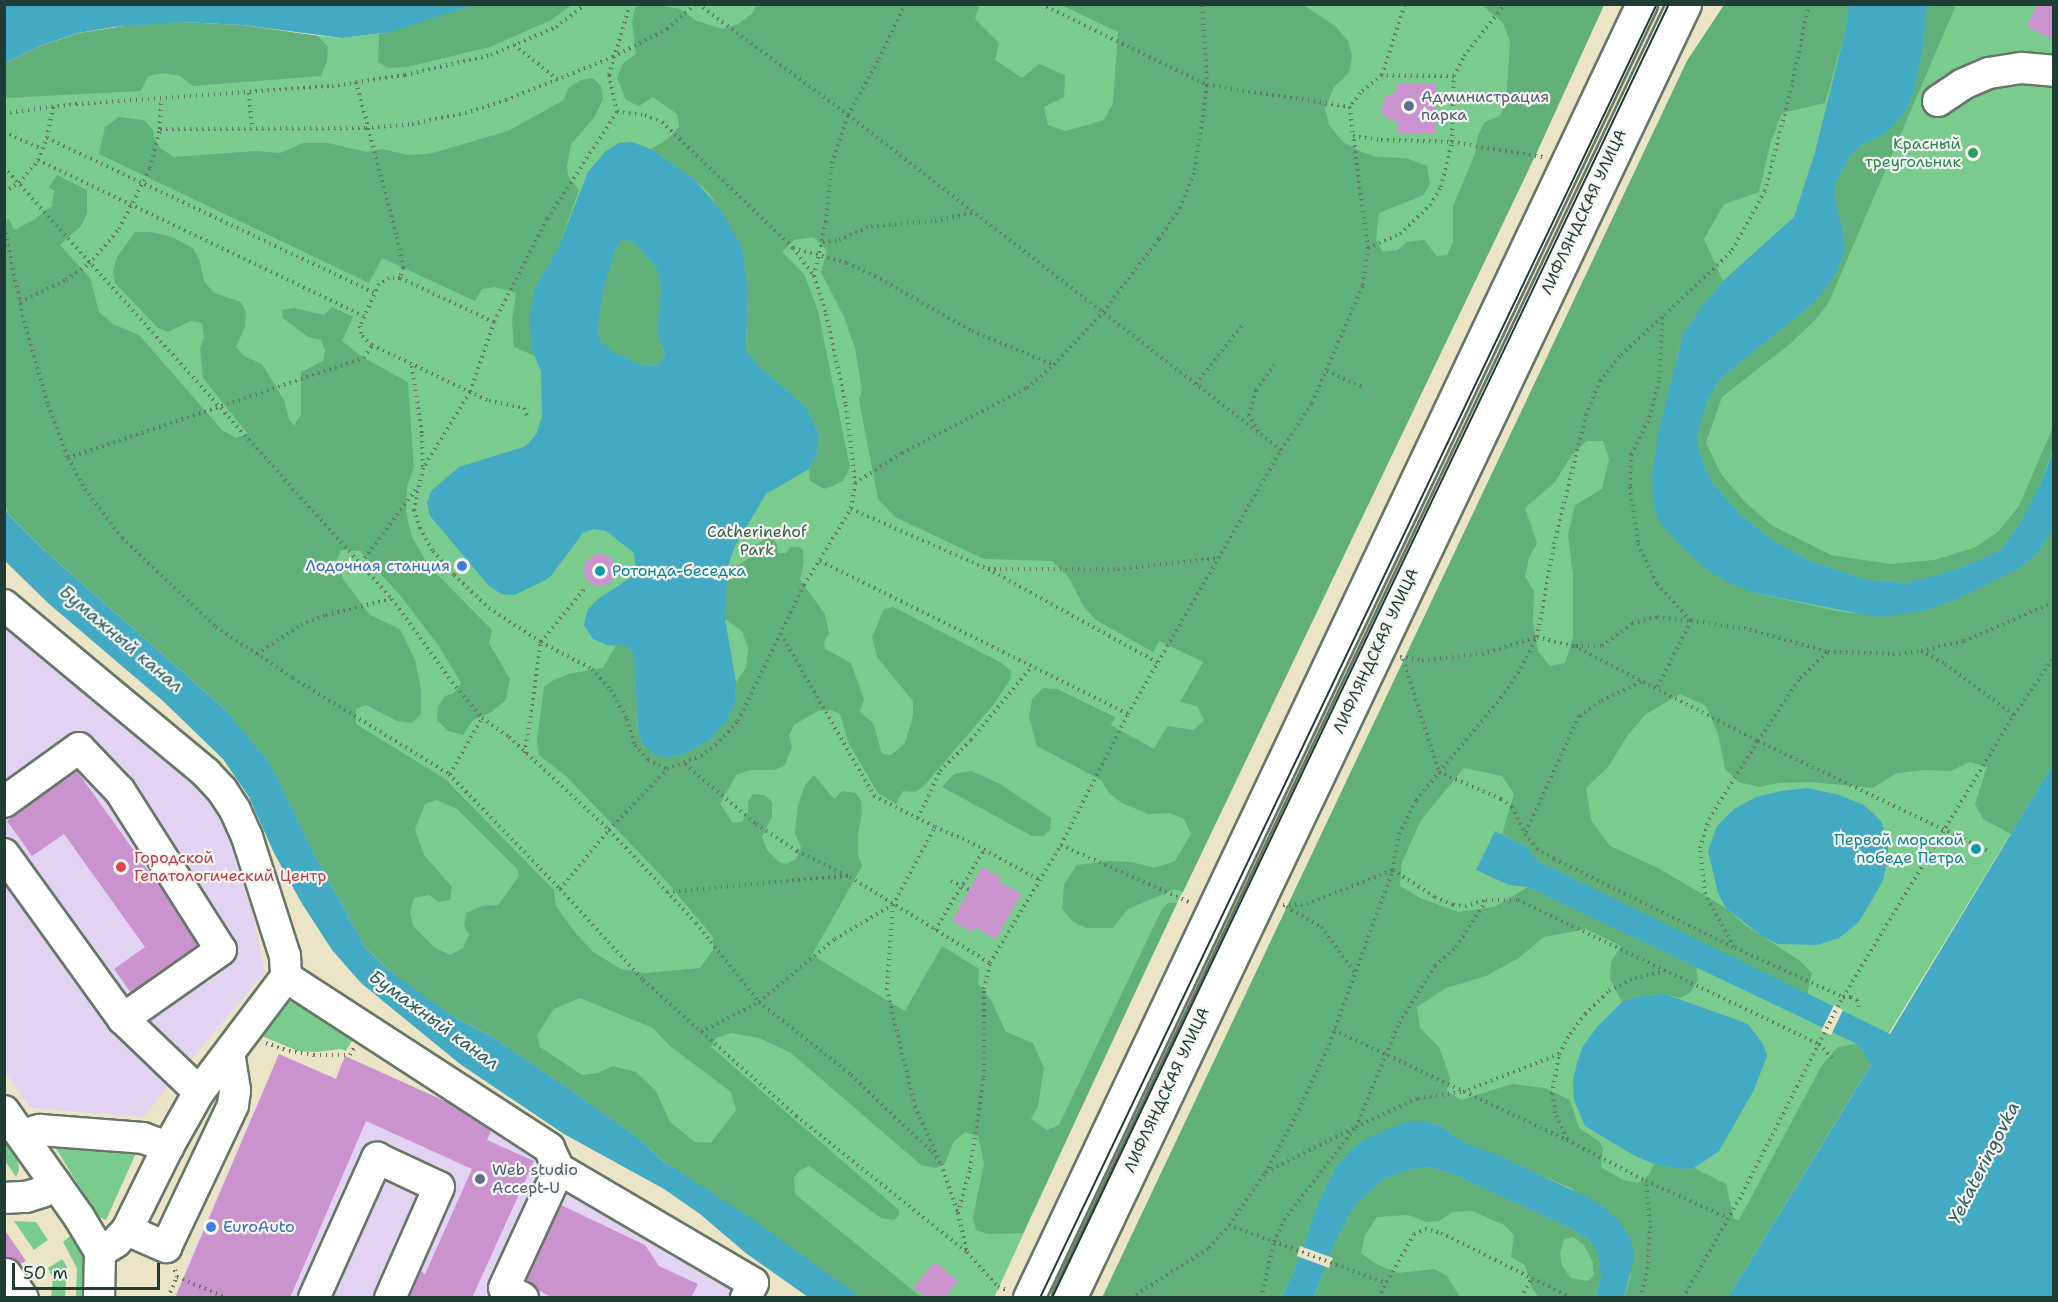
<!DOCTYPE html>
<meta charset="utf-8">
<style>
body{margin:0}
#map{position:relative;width:2058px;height:1302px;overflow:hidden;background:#ebe4c6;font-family:"Shantell Sans",sans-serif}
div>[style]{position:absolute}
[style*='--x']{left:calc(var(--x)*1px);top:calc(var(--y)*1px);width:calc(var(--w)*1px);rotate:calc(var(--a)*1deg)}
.built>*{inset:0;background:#e3d3f3}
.green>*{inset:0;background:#79cc8e}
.forest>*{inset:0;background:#62b079}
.water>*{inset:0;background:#43aac3}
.pier>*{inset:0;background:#ebe4c6}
.building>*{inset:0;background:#cb93cd}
.round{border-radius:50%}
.path>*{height:4px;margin-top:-2px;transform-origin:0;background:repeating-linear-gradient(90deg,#667767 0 1.5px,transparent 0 6px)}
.roads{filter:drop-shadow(2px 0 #667767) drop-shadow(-2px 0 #667767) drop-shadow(0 2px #667767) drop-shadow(0 -2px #667767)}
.minor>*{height:30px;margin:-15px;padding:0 15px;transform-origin:15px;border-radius:15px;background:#fff}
.major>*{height:33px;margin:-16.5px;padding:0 16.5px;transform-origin:16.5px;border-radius:16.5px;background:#fff}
.tram>*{height:1.5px;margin:-0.75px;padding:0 0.75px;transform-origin:0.75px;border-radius:0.75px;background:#1f3d34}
.dots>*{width:16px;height:16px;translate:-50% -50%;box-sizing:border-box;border:3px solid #f6f6f2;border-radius:50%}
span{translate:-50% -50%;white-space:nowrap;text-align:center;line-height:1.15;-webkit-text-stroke:4.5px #f6f6f2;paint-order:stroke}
.service-label{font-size:16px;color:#4e5e75}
.left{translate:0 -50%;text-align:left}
.leisure-label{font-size:16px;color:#27864d}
.right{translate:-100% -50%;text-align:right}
.street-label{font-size:16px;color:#1f3d34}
.park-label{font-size:16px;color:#36614a}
.shop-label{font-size:16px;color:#366cbe}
.culture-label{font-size:16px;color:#0d838f}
.health-label{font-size:16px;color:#be3a42}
.water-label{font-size:18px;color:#2a5e5f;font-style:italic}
.frame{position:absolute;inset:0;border:6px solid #1f3d34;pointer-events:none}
.scale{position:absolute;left:12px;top:1263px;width:148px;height:27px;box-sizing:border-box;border:3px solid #1f3d34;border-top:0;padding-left:8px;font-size:18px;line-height:21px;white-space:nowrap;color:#1f3d34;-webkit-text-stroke:4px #f6f6f2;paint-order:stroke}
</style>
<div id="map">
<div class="built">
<i style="clip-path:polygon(4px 625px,207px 796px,224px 822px,252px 911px,265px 972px,143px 1117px,30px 1108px,5px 1072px)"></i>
<i style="clip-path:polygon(279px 1054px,335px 1078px,345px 1056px,495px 1124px,537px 1157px,550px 1179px,756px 1298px,175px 1298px,179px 1286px,185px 1289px,192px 1274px,185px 1271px,256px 1106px,261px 1108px,268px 1093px,263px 1091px)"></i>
</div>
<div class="green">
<i style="clip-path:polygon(473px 4px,1604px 5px,1536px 154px,1130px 1002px,994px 1298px,860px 1297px,365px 947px,312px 850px,228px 712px,4px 506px,4px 63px,180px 22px,342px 38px,391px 32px)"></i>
<i style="clip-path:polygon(1724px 5px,2053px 5px,2053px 764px,1728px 1297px,1102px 1298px,1687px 61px)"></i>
<i style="clip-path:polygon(287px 989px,357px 1032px,346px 1051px,341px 1049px,317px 1052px,298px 1051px,257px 1034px)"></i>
<i style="clip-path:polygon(4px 1137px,18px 1158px,19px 1171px,16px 1177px,5px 1161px)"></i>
<i style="clip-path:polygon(55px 1147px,136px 1153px,106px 1220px,98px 1217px)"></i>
<i style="clip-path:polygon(14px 1221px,36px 1222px,48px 1240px,34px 1250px)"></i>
<i style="clip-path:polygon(74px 1233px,87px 1259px,86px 1297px,76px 1297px,77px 1268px,63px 1242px)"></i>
<i style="clip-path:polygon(62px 1259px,67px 1267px,65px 1297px,51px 1297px,53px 1279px,48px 1268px)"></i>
</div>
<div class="forest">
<i style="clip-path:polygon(473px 5px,572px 5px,551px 20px,490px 47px,407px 67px,388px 68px,378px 62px,379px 34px)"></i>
<i style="clip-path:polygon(636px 5px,658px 5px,680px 9px,695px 20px,722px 29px,738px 24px,753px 13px,756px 5px,980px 5px,975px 19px,999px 43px,995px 60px,1022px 78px,1039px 64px,1065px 75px,1064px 97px,1044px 107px,1048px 125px,1066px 131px,1104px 120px,1113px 103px,1118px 32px,1061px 5px,1304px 5px,1336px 27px,1348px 41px,1352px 56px,1349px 73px,1334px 87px,1325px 109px,1329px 125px,1343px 142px,1362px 152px,1377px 157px,1406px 158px,1427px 166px,1430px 183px,1424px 195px,1379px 213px,1376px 240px,1383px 252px,1398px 250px,1407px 242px,1424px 240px,1437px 256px,1447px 255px,1453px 242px,1453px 206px,1475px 154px,1478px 135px,1485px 122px,1500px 116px,1506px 101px,1510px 42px,1503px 23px,1482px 5px,1604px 5px,1536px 154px,1183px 892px,1175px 889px,1128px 909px,1113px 928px,1086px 928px,1072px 921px,1062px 909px,1064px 884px,1077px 865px,1109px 861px,1132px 862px,1154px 868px,1175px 861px,1191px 834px,1184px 819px,1170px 813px,1148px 814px,1122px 803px,1109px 793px,1101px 780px,1037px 746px,1029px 717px,1032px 699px,1043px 688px,1057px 689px,1115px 717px,1111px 725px,1154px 749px,1167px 726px,1194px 730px,1204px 720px,1197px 706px,1180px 702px,1203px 662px,1159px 641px,1153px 652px,1096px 620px,1084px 607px,1069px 578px,1052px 561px,984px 559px,895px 517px,878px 499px,859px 400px,862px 390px,855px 348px,844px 317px,821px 272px,827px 250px,813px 237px,794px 240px,782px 252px,804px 274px,818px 311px,850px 468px,843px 481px,833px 486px,824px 489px,810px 481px,809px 469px,817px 454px,819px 432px,806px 407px,758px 365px,746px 350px,748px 290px,741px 245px,709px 193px,694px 179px,651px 149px,668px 139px,679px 127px,677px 114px,653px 97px,639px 106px,626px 100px,617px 78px,623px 63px,636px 54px,632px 21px)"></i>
<i style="clip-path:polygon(evenodd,1724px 5px,1849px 5px,1845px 32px,1825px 103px,1782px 113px,1771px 141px,1759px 192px,1724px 204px,1704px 239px,1723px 281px,1704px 303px,1683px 334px,1677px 356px,1652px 473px,1660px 523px,1707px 570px,1755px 593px,1847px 613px,1923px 611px,1955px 600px,2018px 569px,2035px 556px,2053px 531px,2053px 764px,2011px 834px,1983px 819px,1975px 804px,1987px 767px,1970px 762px,1951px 771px,1924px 770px,1897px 773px,1873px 788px,1810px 782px,1779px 783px,1759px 787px,1739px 782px,1725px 769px,1718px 734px,1706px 706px,1680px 694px,1645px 715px,1627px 736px,1609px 766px,1586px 788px,1591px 820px,1610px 846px,1658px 868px,1726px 908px,1745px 925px,1799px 960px,1812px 973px,1807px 995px,1538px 861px,1527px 847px,1502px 834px,1514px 794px,1502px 776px,1464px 768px,1421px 820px,1402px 862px,1400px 886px,1420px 898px,1458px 912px,1494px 907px,1528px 887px,1696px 967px,1698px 980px,1690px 993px,1680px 998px,1665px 994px,1642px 995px,1622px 1002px,1610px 979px,1611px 962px,1621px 946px,1586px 929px,1544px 937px,1519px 958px,1486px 976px,1446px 988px,1417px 1007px,1420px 1028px,1439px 1047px,1450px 1078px,1447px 1091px,1461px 1100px,1512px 1084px,1545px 1088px,1570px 1100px,1579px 1128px,1599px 1141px,1603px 1148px,1601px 1167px,1623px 1180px,1638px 1183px,1649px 1175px,1654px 1164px,1680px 1169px,1694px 1168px,1726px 1184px,1734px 1219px,1739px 1220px,1822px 1065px,1838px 1047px,1857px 1044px,1871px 1065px,1728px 1297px,1624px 1297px,1631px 1276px,1573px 1189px,1463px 1142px,1442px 1127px,1424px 1121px,1407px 1121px,1336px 1167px,1318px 1203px,1298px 1262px,1281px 1297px,1102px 1298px,1687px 61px,1724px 5px,1587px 441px,1603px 441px,1609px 459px,1602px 489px,1575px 505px,1568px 535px,1573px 576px,1573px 637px,1565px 663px,1550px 666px,1538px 651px,1533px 622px,1534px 591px,1525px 576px,1529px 558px,1537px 543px,1525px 508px,1555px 482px,1571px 456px,1587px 441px)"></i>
<i style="clip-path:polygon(1927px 5px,1956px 5px,1829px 302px,1816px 319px,1790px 344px,1722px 397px,1706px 443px,1721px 474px,1744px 501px,1771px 525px,1831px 555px,1890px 564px,1934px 560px,1974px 548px,1998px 532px,2019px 506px,2053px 427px,2053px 449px,2039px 487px,2019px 524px,2001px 550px,1955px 570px,1905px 583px,1867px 580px,1812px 562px,1772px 540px,1741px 515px,1711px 481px,1700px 454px,1697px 438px,1706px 404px,1720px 379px,1810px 306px,1838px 270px,1845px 249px,1843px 231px,1835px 199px,1835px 185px,1849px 158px,1861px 145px,1882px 136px,1906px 111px,1914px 91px,1922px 54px)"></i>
<i style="clip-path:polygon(180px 22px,243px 25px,318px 36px,328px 47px,327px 61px,321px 76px,193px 86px,180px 76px,163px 73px,148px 76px,141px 91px,5px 98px,5px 63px,40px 46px,79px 33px,144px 23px)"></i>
<i style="clip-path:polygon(593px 78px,601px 86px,603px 99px,594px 118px,571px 144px,567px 166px,568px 176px,579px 190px,559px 246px,535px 288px,532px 349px,535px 356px,514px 347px,512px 321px,516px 293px,495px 287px,482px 289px,475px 301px,382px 258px,369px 283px,99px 154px,105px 127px,119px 117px,144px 120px,153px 130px,154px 137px,160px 148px,174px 157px,256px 151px,280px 153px,303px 143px,328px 143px,367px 152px,382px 149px,408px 155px,429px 154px,508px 131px,564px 100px,568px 88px,581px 80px)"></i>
<i style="clip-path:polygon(evenodd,57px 175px,87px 190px,87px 213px,81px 226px,60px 245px,90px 278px,99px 312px,113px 324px,139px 335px,222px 430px,236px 438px,248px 434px,203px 378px,200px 348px,204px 337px,202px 323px,191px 321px,168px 332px,158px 328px,115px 283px,113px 272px,117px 257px,135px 232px,152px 232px,172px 237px,193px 248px,200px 261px,204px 281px,214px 293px,241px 302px,246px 312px,245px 327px,236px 347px,244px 356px,262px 364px,284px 400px,289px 419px,294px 426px,301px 414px,301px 372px,323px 361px,325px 350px,321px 340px,308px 337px,283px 318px,282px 310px,294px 308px,324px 315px,332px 307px,353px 317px,342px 341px,364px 358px,408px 382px,414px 468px,407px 487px,406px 513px,412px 537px,428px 565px,492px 630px,489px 643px,510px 679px,506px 700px,490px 713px,473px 720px,463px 735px,448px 731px,437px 720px,438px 707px,445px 696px,454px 693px,461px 683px,439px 646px,399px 594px,360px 551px,341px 550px,336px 562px,343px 579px,370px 615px,400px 629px,415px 660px,421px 689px,421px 714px,412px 723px,397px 721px,366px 705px,356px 709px,356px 724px,445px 779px,554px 890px,556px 906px,573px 930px,593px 952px,621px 969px,645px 973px,700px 968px,713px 950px,713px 937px,668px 883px,567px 777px,539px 755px,537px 741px,544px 687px,552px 681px,568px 674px,603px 668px,616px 645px,626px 646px,634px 654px,638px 730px,643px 745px,653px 754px,667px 757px,683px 755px,711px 739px,725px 723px,735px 703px,736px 682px,746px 668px,748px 648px,742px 631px,725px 619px,728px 566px,738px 565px,751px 557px,757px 544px,769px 537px,777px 544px,778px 553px,786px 553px,790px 547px,799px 547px,803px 550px,804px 562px,800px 580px,825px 614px,829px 633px,824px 642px,825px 649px,851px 663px,864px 699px,860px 712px,873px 723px,882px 754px,891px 755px,905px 743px,913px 716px,913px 701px,877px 657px,872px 637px,884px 609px,893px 607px,1000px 662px,1011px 671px,1010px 680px,994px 704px,922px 788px,915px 792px,903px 791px,896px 804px,878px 793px,849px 744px,840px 714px,831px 710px,818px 711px,794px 725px,789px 735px,792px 747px,785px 765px,775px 770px,750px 770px,736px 775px,720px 804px,733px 823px,742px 822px,748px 812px,748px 802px,753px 794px,765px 795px,772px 802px,772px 817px,762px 837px,767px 850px,779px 862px,787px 864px,796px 859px,801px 847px,795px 833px,798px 805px,805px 785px,814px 775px,834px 799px,842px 791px,856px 793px,861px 801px,862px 812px,858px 834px,858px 854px,862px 866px,812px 955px,905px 1011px,942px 946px,979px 969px,978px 983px,991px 1000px,1006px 1032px,1033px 1043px,1044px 1068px,1038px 1106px,1031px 1119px,1047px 1130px,1059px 1125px,1162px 909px,1168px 903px,1177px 903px,1023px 1233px,987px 1234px,976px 1230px,973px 1218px,984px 1163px,978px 1136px,965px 1132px,954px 1141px,945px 1163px,936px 1168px,921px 1165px,791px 1053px,759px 1038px,731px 1033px,716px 1038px,711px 1047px,899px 1210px,899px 1215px,894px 1220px,881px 1218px,809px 1166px,799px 1171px,794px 1178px,795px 1194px,921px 1297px,860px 1297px,663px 1161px,637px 1137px,570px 1090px,491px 1036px,456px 1018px,423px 996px,388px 970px,365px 947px,312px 850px,271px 765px,228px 712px,44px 550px,9px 515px,5px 506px,4px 220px,9px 219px,14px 230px,34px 220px,52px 206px,54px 191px,49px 187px,57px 175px,437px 800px,457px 809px,517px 869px,519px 876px,498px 905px,482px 906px,466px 913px,464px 926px,469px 935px,463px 948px,450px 955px,434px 947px,413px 926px,410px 912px,414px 898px,429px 895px,438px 902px,450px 900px,452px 887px,424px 855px,415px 829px,425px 804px,437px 800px,57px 175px,580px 998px,653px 1028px,670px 1046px,731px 1092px,736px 1110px,711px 1143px,695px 1142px,670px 1122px,656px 1091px,636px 1072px,613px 1066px,597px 1073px,582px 1075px,540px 1047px,537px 1035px,554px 1009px,580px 998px)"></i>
<i style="clip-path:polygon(623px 239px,635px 243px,657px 269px,661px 288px,657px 334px,665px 355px,658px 365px,644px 366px,611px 351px,600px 340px,597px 328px,605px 285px,616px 248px)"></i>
<i style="clip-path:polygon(971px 771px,1000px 784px,1051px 818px,1050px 830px,1043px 836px,1032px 836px,942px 787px,954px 774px)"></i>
<i style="clip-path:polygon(evenodd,1431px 1167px,1453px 1174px,1566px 1226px,1589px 1239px,1598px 1254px,1601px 1275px,1596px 1297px,1539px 1297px,1532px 1288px,1525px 1265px,1511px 1257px,1514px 1235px,1504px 1225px,1472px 1211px,1453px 1212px,1439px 1221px,1427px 1222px,1408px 1215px,1377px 1217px,1365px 1235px,1361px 1253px,1376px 1264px,1398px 1273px,1434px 1269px,1447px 1276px,1460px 1297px,1314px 1298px,1334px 1245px,1354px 1206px,1384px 1179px,1411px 1169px,1431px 1167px,1573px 1237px,1584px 1245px,1593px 1263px,1594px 1275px,1588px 1281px,1571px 1278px,1562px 1266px,1560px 1253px,1564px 1239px,1573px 1237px)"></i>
</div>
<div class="water">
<i style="clip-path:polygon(5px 4px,473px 4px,473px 5px,391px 32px,342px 38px,243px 25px,180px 22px,114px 27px,78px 33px,40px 46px,5px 63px)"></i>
<i style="clip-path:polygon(1849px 5px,1927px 5px,1922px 54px,1914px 91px,1906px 111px,1892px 127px,1882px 136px,1861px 145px,1849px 158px,1835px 185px,1835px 199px,1843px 231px,1845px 249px,1838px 270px,1825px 290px,1810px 306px,1720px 379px,1706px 404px,1697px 438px,1700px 454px,1711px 481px,1741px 515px,1772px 540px,1812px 562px,1867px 580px,1905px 583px,1955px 570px,2001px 550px,2019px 524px,2039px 487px,2054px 449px,2053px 531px,2035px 556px,2018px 569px,1955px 600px,1923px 611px,1877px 617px,1755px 593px,1729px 583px,1707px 570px,1682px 547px,1660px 523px,1653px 503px,1652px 473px,1659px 429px,1683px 334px,1704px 303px,1723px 281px,1794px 217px,1815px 152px,1845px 32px)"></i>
<i style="clip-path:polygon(evenodd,632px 142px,651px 149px,694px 179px,720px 209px,741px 245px,745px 267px,748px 290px,746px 350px,758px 365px,806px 407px,819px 433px,817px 454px,809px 469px,766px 494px,735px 546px,728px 566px,725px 619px,736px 682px,735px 703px,725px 723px,711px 739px,683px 755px,666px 757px,653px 754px,643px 745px,638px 730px,634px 654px,626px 646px,607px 645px,593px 639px,584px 625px,588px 609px,598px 599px,630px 578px,636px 568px,634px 553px,606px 531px,593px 529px,583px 533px,551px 576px,544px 581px,514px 595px,501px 594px,489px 586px,430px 516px,427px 503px,431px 491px,459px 467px,526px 446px,537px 433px,542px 415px,541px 372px,532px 349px,529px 319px,535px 288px,559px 246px,588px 172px,606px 151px,619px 143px,632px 142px,623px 239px,635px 243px,657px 269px,661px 288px,657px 334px,665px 354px,658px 365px,644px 366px,612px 351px,600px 340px,597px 329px,605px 285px,616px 248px,623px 239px)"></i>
<i style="clip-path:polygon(4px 506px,9px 515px,44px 550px,228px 712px,271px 765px,312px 850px,365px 947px,388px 970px,456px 1018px,491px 1036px,570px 1090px,637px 1137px,663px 1161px,751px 1218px,860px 1297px,808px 1297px,747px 1254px,700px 1214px,664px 1189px,564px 1134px,460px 1064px,361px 983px,332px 950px,301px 902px,274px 853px,249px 797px,223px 759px,163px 701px,48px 603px,5px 561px)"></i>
<i style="clip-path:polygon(2053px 764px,2053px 1297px,1728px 1297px,1871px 1065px,1857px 1044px,1528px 887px,1509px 885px,1476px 870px,1495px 831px,1527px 847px,1538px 861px,1890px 1034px)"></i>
<i style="clip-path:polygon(1808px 788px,1839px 795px,1864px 805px,1881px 821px,1888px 839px,1888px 858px,1883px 880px,1872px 900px,1858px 923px,1839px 938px,1817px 945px,1778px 944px,1763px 937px,1726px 908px,1718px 893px,1708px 851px,1717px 826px,1734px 809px,1756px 797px,1781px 791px)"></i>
<i style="clip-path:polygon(1665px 994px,1748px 1024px,1763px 1044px,1767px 1056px,1754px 1090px,1719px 1151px,1694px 1168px,1680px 1169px,1654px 1164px,1635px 1156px,1585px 1126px,1574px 1100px,1573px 1080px,1577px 1063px,1583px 1046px,1597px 1027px,1622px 1002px,1642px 995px)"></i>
<i style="clip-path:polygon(1407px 1121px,1424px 1121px,1442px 1127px,1463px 1142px,1500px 1156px,1599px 1203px,1619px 1221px,1632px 1242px,1634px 1258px,1624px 1297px,1596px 1297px,1601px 1275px,1598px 1254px,1589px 1239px,1566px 1226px,1453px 1174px,1431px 1167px,1411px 1169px,1384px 1179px,1354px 1206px,1334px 1245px,1314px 1297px,1281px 1298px,1298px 1262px,1318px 1203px,1336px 1167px,1353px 1148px,1367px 1138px)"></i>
</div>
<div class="pier">
<i style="clip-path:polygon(1834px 1005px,1843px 1010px,1831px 1035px,1821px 1031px)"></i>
<i style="clip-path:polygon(1300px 1246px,1333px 1258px,1329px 1268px,1297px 1256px)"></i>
</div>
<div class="building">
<i style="clip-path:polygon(2037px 4px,2054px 4px,2054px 40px,2027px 27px)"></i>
<i style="clip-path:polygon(1397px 83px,1436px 84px,1436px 134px,1397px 134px,1397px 121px,1387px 118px,1381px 111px,1386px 96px,1396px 93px)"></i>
<i class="round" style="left:584px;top:554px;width:32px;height:32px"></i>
<i style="clip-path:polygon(77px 771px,162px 890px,198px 945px,131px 993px,114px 969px,145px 947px,64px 834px,32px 856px,7px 821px)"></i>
<i style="clip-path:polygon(982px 867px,1002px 878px,999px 882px,1021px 894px,996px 939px,975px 927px,972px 932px,952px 921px)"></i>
<i style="clip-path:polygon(279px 1054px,336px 1079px,345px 1056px,447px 1102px,491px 1131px,487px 1140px,534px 1161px,472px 1298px,409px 1298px,421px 1271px,425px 1274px,472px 1169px,366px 1121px,290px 1298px,175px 1298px)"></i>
<i style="clip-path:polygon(561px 1205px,645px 1245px,659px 1266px,698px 1284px,691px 1298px,553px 1298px,538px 1290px,527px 1280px)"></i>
<i style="clip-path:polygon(4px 1229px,26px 1261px,20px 1264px,14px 1259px,4px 1257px)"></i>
<i style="clip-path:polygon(935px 1262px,958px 1281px,944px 1298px,926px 1298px,913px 1287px)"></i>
</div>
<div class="path">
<i style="--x:698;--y:4;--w:187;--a:36.5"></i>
<i style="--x:848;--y:115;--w:547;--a:37.73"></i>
<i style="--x:1041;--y:4;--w:185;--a:26"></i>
<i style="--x:1207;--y:85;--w:145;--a:8.7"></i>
<i style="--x:1809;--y:4;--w:83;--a:101.9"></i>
<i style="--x:1792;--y:85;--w:109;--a:104.3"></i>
<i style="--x:1765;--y:191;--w:70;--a:119.1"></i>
<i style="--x:1731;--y:252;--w:95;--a:136.7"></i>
<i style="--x:1662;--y:317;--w:64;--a:92.7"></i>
<i style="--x:1659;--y:381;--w:41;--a:105.4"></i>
<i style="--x:1648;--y:421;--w:37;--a:117"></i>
<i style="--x:1631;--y:454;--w:33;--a:92"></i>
<i style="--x:1630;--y:487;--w:58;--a:82"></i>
<i style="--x:1638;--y:544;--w:44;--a:64.6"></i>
<i style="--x:1657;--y:584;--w:50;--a:47.4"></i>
<i style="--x:1691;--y:621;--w:53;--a:7.5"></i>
<i style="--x:1744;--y:628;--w:87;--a:15.9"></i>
<i style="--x:1828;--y:652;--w:65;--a:1.8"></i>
<i style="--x:1893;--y:654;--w:28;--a:-6"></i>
<i style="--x:1921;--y:651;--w:44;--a:-13.1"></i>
<i style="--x:1964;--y:641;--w:98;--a:-23.4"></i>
<i style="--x:514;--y:45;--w:55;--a:38.3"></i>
<i style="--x:1382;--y:75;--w:75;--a:-72.1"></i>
<i style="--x:1454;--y:76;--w:72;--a:-179.2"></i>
<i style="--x:1382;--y:75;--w:28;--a:141"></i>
<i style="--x:1360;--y:93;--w:17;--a:126"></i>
<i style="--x:1350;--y:107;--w:29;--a:84"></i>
<i style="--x:1353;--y:136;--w:28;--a:8"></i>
<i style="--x:1381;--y:140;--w:71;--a:1.6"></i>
<i style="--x:1452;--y:142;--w:92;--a:9.4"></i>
<i style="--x:356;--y:82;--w:160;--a:75.2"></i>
<i style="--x:397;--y:237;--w:32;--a:79"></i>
<i style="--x:403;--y:268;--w:10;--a:107"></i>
<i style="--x:249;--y:93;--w:35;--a:85"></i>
<i style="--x:617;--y:112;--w:28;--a:6"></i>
<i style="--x:645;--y:115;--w:18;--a:22"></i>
<i style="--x:662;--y:122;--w:182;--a:43.9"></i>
<i style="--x:793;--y:248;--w:35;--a:53"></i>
<i style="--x:814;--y:276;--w:40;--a:72"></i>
<i style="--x:826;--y:314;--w:93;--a:77.6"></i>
<i style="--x:846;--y:405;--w:79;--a:83.4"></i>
<i style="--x:855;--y:483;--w:26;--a:99"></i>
<i style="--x:851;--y:509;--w:150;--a:23.7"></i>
<i style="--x:988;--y:569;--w:194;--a:28.9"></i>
<i style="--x:617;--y:112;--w:128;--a:123.2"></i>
<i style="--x:547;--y:219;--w:116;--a:117.2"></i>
<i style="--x:494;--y:322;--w:74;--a:108.9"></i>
<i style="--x:470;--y:392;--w:89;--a:121.7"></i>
<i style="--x:423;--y:468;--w:43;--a:102.1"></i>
<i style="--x:414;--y:510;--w:19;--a:72"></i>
<i style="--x:420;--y:528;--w:26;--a:61"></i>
<i style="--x:433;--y:551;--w:32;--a:49"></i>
<i style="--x:454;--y:575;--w:48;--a:43.3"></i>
<i style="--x:489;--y:608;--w:62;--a:33.2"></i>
<i style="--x:541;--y:642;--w:58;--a:27.9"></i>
<i style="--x:592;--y:669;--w:28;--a:48"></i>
<i style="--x:611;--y:690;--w:33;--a:61"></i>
<i style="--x:627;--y:719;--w:27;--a:73"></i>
<i style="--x:635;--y:745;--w:20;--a:49"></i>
<i style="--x:648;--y:760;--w:21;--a:25"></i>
<i style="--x:617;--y:112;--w:38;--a:-102"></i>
<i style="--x:609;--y:75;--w:74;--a:-73.5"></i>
<i style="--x:4;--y:113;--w:73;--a:-7.1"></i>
<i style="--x:76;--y:104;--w:257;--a:-4"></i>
<i style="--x:332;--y:86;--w:74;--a:-8.6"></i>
<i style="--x:405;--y:75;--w:88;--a:-13.1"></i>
<i style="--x:491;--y:55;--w:71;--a:-23.3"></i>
<i style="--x:556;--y:27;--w:37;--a:-38"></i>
<i style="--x:160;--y:129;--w:206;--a:-0.3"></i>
<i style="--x:366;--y:128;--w:46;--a:-5"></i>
<i style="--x:412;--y:124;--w:54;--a:-11.7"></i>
<i style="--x:465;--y:113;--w:43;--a:-17.6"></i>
<i style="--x:506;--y:100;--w:115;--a:-21.9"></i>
<i style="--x:613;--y:57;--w:61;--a:-27.4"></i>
<i style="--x:667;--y:29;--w:38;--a:-41"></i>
<i style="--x:4;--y:132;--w:42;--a:24.1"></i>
<i style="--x:47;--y:138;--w:363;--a:25.3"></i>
<i style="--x:38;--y:160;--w:361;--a:25.6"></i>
<i style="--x:4;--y:167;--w:581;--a:48.07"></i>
<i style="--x:392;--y:599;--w:102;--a:54.1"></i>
<i style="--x:452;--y:682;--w:47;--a:50.2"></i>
<i style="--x:482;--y:718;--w:33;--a:35"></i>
<i style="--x:509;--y:737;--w:137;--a:42.9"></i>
<i style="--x:609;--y:830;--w:127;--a:46.9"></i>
<i style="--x:696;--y:923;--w:101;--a:51.4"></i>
<i style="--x:759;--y:1002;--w:117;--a:38.4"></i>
<i style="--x:851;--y:1075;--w:112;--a:43.5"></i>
<i style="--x:932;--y:1152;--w:17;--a:54"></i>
<i style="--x:4;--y:192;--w:17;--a:-31"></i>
<i style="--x:19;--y:183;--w:30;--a:-50"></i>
<i style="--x:38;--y:160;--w:24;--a:-68"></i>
<i style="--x:47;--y:138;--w:32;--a:-79"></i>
<i style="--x:4;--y:227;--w:96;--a:78"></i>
<i style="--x:24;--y:321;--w:87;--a:74.1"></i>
<i style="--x:48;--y:405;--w:57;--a:69.3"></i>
<i style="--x:68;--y:458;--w:35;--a:61"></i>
<i style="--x:85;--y:489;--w:61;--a:52.9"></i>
<i style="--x:122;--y:538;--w:129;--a:43.4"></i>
<i style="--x:216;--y:627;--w:92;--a:33.5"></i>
<i style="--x:293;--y:678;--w:183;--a:31.6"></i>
<i style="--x:449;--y:774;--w:160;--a:46"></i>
<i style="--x:560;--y:889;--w:123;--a:47.6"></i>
<i style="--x:643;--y:980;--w:205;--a:41.6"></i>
<i style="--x:796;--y:1116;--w:218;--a:38.5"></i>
<i style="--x:967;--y:1252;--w:47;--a:48.5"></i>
<i style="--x:998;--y:1287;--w:9;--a:18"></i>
<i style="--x:823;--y:242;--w:16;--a:-7"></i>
<i style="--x:839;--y:240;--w:35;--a:-24"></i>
<i style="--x:871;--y:226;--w:64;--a:-4.5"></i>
<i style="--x:935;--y:221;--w:39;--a:-12"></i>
<i style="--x:793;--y:248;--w:56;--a:15.5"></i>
<i style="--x:847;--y:263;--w:31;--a:25"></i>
<i style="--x:875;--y:276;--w:112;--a:29.6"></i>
<i style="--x:972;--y:331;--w:89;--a:22.5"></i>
<i style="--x:1368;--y:248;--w:35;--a:-24"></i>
<i style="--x:1400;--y:234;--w:42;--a:-44"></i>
<i style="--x:1430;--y:205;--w:21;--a:-59"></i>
<i style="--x:1441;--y:187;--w:46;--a:-76.3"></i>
<i style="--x:1452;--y:142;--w:66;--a:-88.3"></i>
<i style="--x:1454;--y:76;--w:22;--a:-63"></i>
<i style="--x:1464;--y:56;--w:66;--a:-51.7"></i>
<i style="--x:814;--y:276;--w:55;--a:-77.5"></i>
<i style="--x:826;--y:222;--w:59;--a:-84.2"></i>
<i style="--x:832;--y:163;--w:51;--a:-71.6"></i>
<i style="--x:848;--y:115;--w:64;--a:-61"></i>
<i style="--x:879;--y:59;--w:61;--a:-64.7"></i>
<i style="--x:20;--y:302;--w:51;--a:-25.6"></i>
<i style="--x:66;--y:280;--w:28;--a:-35"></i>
<i style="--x:89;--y:264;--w:46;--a:-49.4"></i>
<i style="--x:119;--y:229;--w:68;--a:-63.1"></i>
<i style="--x:150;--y:168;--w:40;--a:-75.6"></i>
<i style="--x:160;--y:129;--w:29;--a:-88"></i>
<i style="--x:494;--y:322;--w:104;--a:-154.9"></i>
<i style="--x:400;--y:278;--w:11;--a:180"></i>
<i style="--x:389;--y:278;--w:12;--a:149"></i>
<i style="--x:379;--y:284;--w:46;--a:114.3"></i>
<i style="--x:360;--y:326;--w:10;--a:79"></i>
<i style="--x:362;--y:336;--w:13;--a:42"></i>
<i style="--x:372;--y:345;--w:130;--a:25.6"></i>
<i style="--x:489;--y:401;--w:36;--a:11"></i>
<i style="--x:524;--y:408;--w:8;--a:67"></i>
<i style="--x:412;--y:366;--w:70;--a:81.8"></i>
<i style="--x:422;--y:435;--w:33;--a:88"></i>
<i style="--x:1327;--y:371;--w:41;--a:24.7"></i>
<i style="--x:1196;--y:384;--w:76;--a:-51.9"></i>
<i style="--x:1259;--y:431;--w:19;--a:-122"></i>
<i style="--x:1249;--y:415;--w:26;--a:-74"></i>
<i style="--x:1256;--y:390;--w:31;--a:-54"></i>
<i style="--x:68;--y:458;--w:312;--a:-18.7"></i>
<i style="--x:364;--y:358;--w:15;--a:-58"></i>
<i style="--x:855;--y:483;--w:56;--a:-32.6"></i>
<i style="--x:902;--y:453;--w:141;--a:-27.5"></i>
<i style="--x:1027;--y:388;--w:35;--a:-40"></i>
<i style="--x:1054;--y:365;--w:72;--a:-47.2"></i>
<i style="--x:1103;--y:312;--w:92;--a:-52.5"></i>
<i style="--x:1159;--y:239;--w:37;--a:-56"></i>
<i style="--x:1180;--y:208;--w:41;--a:-68.5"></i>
<i style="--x:1195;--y:170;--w:86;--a:-82"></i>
<i style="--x:1207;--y:85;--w:81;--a:-93.5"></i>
<i style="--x:820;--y:561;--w:344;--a:26.4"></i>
<i style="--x:361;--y:563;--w:94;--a:-53.3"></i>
<i style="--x:988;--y:569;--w:130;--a:0"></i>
<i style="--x:1118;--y:569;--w:103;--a:-6.2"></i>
<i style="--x:781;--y:634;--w:187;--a:60.1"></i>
<i style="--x:874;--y:796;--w:68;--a:26.9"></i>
<i style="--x:1576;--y:646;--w:26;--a:0"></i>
<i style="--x:1602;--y:646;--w:38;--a:-37"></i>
<i style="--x:1632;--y:623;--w:26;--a:-13"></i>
<i style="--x:1657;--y:617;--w:34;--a:7"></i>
<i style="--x:1691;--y:621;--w:77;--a:116.9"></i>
<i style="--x:1921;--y:651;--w:27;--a:28"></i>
<i style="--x:1945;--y:664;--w:86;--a:36.5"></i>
<i style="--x:257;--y:654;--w:53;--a:-33.4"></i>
<i style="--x:301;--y:625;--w:27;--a:-22"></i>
<i style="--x:326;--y:615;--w:67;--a:-13.8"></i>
<i style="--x:1400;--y:657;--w:22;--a:8"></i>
<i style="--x:1422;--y:660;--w:60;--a:-5.7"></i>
<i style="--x:1482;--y:654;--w:58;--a:-17.2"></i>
<i style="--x:1537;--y:637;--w:38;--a:14"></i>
<i style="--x:1574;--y:646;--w:207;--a:27.3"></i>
<i style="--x:1758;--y:741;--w:258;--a:25.5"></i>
<i style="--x:1403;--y:659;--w:119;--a:72.3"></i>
<i style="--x:1439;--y:772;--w:68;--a:23.5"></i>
<i style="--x:1501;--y:799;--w:14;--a:36"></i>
<i style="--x:1512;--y:807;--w:30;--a:64"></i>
<i style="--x:1641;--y:682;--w:45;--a:155.1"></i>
<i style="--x:1600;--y:701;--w:26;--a:144"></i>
<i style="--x:1579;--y:716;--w:130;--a:114.6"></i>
<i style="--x:1525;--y:834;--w:19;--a:51"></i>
<i style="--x:1537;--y:849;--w:20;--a:30"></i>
<i style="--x:1554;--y:859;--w:202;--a:26.2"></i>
<i style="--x:1735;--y:948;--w:119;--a:24.4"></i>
<i style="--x:1843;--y:997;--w:8;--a:0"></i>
<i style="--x:1851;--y:997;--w:7;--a:27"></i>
<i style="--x:1857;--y:1000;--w:7;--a:74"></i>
<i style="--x:525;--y:753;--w:112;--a:-81.8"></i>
<i style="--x:541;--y:642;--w:70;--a:-50.8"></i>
<i style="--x:685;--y:764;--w:93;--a:40.2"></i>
<i style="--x:756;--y:824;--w:49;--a:33.4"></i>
<i style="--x:797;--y:851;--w:59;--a:26.1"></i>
<i style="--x:850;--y:877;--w:164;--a:31.6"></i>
<i style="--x:450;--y:774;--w:64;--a:-60.3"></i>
<i style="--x:918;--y:818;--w:52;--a:-64.9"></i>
<i style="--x:940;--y:771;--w:44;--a:-45"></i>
<i style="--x:971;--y:740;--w:96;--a:-50.5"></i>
<i style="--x:1061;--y:845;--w:140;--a:24"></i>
<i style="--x:951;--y:881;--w:21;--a:25"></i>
<i style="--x:560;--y:889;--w:77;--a:-50.3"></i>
<i style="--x:609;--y:830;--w:84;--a:-46.4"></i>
<i style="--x:667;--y:769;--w:36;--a:-21"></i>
<i style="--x:701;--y:756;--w:24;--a:-38"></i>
<i style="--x:720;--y:741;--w:27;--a:-48"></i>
<i style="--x:738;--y:721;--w:151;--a:-64.1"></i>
<i style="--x:804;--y:585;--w:89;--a:-58.3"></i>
<i style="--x:667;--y:892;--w:182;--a:-5.1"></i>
<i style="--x:1283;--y:905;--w:24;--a:-2"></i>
<i style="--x:1307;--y:904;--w:92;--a:-21.6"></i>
<i style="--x:1393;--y:870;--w:50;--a:32.7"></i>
<i style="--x:1435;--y:897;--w:20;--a:24"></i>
<i style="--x:1453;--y:905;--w:12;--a:5"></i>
<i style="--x:1465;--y:906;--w:22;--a:-16"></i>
<i style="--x:1486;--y:900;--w:32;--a:0"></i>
<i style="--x:1518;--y:900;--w:334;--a:25.6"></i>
<i style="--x:1819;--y:1044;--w:19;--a:47"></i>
<i style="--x:1286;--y:907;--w:40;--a:29.7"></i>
<i style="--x:1321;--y:927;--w:57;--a:53.5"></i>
<i style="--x:935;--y:930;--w:94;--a:-58.5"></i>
<i style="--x:1734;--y:947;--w:60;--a:-118.7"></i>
<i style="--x:1705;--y:894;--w:46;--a:-96.2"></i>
<i style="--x:1700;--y:848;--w:30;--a:-73"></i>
<i style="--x:1709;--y:819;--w:92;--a:-57.9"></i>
<i style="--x:1758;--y:741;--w:76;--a:-56.3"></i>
<i style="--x:1800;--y:678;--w:38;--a:-43"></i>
<i style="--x:1334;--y:1030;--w:258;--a:25.3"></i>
<i style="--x:1567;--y:1140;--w:89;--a:27.4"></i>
<i style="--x:1646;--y:1181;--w:90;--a:24.3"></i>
<i style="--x:701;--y:1032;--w:65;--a:-27.3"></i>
<i style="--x:759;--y:1002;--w:99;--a:-39.7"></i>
<i style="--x:835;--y:939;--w:66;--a:-30.8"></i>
<i style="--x:266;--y:1043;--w:24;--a:19"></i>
<i style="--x:289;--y:1051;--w:25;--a:9"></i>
<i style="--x:314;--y:1055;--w:36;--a:0"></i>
<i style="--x:350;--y:1055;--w:8;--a:-60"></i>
<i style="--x:1567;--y:1139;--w:29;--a:-115"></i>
<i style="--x:1555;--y:1113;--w:19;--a:-99"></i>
<i style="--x:1552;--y:1094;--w:41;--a:-80.1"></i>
<i style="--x:1559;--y:1054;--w:23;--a:-61"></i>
<i style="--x:1570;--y:1034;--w:25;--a:-53"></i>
<i style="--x:1585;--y:1014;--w:33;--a:-44"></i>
<i style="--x:1609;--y:991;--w:29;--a:-27"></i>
<i style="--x:1635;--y:978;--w:30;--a:-12"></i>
<i style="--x:938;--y:1157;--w:55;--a:-114.7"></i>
<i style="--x:915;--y:1107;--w:120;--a:-103.5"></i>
<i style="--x:887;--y:990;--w:85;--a:-86"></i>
<i style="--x:893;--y:905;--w:89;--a:-61.7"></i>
<i style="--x:935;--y:827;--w:36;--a:23"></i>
<i style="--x:968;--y:841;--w:82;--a:28.4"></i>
<i style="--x:941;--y:1164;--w:52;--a:70.9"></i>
<i style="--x:958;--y:1213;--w:40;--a:77"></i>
<i style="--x:1266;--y:1172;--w:101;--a:-26.6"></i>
<i style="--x:1356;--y:1127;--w:113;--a:-67.5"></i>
<i style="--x:1399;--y:1023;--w:67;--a:-57.7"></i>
<i style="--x:1435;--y:966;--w:28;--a:-42"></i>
<i style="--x:1456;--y:947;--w:55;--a:-56.9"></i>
<i style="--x:958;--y:1213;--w:46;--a:-74.7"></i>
<i style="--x:970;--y:1169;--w:93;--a:-81.3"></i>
<i style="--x:984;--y:1077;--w:88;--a:-90"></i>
<i style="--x:984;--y:989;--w:27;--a:-77"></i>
<i style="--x:990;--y:963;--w:138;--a:-59"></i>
<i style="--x:1061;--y:845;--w:147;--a:-62.9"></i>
<i style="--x:1128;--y:714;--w:305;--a:-59.9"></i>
<i style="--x:1281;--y:450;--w:56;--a:-56.6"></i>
<i style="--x:1312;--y:403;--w:129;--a:-66.6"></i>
<i style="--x:1363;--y:285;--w:37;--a:-82"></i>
<i style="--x:1368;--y:248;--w:113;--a:-97.6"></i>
<i style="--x:1229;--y:1225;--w:63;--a:-55.3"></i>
<i style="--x:1265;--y:1173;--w:54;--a:-61"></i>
<i style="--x:1291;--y:1126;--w:84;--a:-64.7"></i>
<i style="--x:1327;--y:1050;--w:192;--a:-69.9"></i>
<i style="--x:1393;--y:870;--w:36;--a:-81"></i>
<i style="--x:1399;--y:834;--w:38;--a:-63"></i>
<i style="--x:1416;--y:800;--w:133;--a:-50.2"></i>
<i style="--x:1501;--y:698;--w:36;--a:-56"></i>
<i style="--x:1521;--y:668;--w:35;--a:-63"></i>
<i style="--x:1537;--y:637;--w:95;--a:-79.6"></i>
<i style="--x:1554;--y:544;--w:133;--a:-76.1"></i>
<i style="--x:1586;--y:415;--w:37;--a:-68"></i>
<i style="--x:1600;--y:381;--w:33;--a:-51"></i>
<i style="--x:1621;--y:355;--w:56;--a:-42.8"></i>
<i style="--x:177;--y:1277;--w:54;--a:22.8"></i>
<i style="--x:168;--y:1298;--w:23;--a:-67"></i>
<i style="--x:177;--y:1277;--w:9;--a:-108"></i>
<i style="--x:1131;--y:1298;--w:93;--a:-32.7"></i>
<i style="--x:1209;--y:1248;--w:30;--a:-49"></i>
<i style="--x:1229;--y:1225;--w:167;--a:20.3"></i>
<i style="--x:1261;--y:1298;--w:57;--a:-76.9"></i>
<i style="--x:1274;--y:1242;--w:24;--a:-66"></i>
<i style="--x:1284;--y:1220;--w:118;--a:-52.3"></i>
<i style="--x:1356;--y:1127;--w:68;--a:-25.1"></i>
<i style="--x:1418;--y:1098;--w:45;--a:-7.6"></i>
<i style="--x:1463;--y:1092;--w:103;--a:-21.6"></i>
<i style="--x:1378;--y:1298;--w:73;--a:-60.6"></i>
<i style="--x:1414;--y:1234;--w:12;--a:-24"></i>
<i style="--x:1425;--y:1229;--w:16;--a:14"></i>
<i style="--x:1441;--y:1233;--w:144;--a:26.4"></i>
<i style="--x:1521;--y:1298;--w:21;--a:-62"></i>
<i style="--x:1640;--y:1298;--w:30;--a:-75"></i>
<i style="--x:1648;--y:1269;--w:41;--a:-87.2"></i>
<i style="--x:1650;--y:1228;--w:47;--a:-94.9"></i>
<i style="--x:1683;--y:1298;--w:120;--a:-60.4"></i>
<i style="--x:1742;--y:1194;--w:221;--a:-62.9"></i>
<i style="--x:1843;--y:997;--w:330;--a:-58.8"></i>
<i style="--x:2014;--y:715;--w:70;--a:-55.4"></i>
</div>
<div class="roads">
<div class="minor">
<i style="--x:1938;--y:101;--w:30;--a:-34"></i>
<i style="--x:1963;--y:84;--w:28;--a:-23"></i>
<i style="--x:1989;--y:73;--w:33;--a:-9"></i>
<i style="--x:2022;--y:68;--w:32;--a:5"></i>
<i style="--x:4;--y:605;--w:263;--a:39.7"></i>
<i style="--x:206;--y:773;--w:23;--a:47"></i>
<i style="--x:222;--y:790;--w:24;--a:57"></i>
<i style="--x:235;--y:810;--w:30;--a:66"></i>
<i style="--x:247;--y:837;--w:125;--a:72.3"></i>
<i style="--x:285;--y:956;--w:21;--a:87"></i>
<i style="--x:286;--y:977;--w:144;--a:127.1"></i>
<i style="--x:199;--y:1092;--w:63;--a:119.4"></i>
<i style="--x:168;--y:1147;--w:93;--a:116.3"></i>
<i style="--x:127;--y:1230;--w:16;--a:133"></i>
<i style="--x:116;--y:1242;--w:19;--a:148"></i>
<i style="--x:4;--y:802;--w:92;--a:-35.8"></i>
<i style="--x:79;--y:748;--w:59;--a:46.4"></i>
<i style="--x:120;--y:791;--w:188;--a:57.6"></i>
<i style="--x:221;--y:950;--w:120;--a:144.9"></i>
<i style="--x:4;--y:854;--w:203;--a:54.2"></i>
<i style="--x:123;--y:1019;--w:105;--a:43.8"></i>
<i style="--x:286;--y:977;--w:314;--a:33"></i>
<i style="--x:549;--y:1148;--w:23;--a:65"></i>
<i style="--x:4;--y:1111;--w:130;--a:54.7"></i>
<i style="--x:79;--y:1217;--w:41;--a:59"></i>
<i style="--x:100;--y:1252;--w:46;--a:91.2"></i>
<i style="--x:22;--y:1135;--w:19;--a:-16"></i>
<i style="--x:40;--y:1130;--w:103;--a:4.4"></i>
<i style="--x:143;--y:1138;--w:27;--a:20"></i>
<i style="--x:4;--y:1198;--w:22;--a:-3"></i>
<i style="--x:26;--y:1197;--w:17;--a:-17"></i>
<i style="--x:42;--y:1192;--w:16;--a:-35"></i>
<i style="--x:127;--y:1230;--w:43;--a:23.6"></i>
<i style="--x:166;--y:1247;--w:157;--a:-64.7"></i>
<i style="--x:233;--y:1105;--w:15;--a:-82"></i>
<i style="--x:235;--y:1090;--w:37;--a:-99"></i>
<i style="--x:6;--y:1274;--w:29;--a:55"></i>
<i style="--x:314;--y:1298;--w:154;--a:-65.8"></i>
<i style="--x:377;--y:1158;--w:68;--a:25.1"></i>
<i style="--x:439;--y:1187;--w:121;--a:113.8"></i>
<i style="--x:523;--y:1298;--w:21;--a:-152"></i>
<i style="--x:504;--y:1288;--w:131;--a:-65.2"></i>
<i style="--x:559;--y:1169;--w:225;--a:30.4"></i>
<i style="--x:753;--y:1283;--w:17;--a:115"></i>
<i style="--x:1029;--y:1298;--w:1432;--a:-64.65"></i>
</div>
<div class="major">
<i style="--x:1069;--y:1298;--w:1433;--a:-64.58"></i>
</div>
</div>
<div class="tram">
<i style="--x:1040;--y:1298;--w:1434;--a:-64.51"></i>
<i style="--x:1052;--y:1298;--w:1434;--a:-64.51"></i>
</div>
<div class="dots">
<i style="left:1409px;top:106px;background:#5c6f8a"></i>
<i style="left:1973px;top:153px;background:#2e9e5b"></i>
<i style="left:462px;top:566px;background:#3f7fe0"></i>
<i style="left:600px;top:571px;background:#0f9aa8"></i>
<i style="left:1976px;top:849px;background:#0f9aa8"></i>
<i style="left:121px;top:867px;background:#e0444e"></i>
<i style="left:480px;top:1179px;background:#5c6f8a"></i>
<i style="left:211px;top:1227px;background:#3f7fe0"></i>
</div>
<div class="service-label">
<span class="left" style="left:1421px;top:106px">Администрация<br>парка</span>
<span class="left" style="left:492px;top:1179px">Web studio<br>Accept-U</span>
</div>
<div class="leisure-label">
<span class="right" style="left:1961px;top:153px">Красный<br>треугольник</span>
</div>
<div class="street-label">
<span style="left:1584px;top:212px;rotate:-65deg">ЛИФЛЯНДСКАЯ УЛИЦА</span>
<span style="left:1376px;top:651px;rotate:-65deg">ЛИФЛЯНДСКАЯ УЛИЦА</span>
<span style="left:1167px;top:1090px;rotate:-65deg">ЛИФЛЯНДСКАЯ УЛИЦА</span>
</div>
<div class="park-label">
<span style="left:757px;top:541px">Catherinehof<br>Park</span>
</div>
<div class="shop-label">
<span class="right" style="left:450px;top:566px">Лодочная станция</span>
<span class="left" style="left:223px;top:1227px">EuroAuto</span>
</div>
<div class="culture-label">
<span class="left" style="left:612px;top:571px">Ротонда-беседка</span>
<span class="right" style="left:1964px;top:849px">Первой морской<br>победе Петра</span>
</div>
<div class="health-label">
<span class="left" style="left:134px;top:867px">Городской<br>Гепатологический Центр</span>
</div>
<div class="water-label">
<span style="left:121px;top:639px;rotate:40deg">Бумажный канал</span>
<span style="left:434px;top:1020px;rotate:36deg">Бумажный канал</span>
<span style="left:1984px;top:1163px;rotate:-63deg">Yekateringovka</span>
</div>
<div class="frame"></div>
<div class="scale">50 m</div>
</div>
